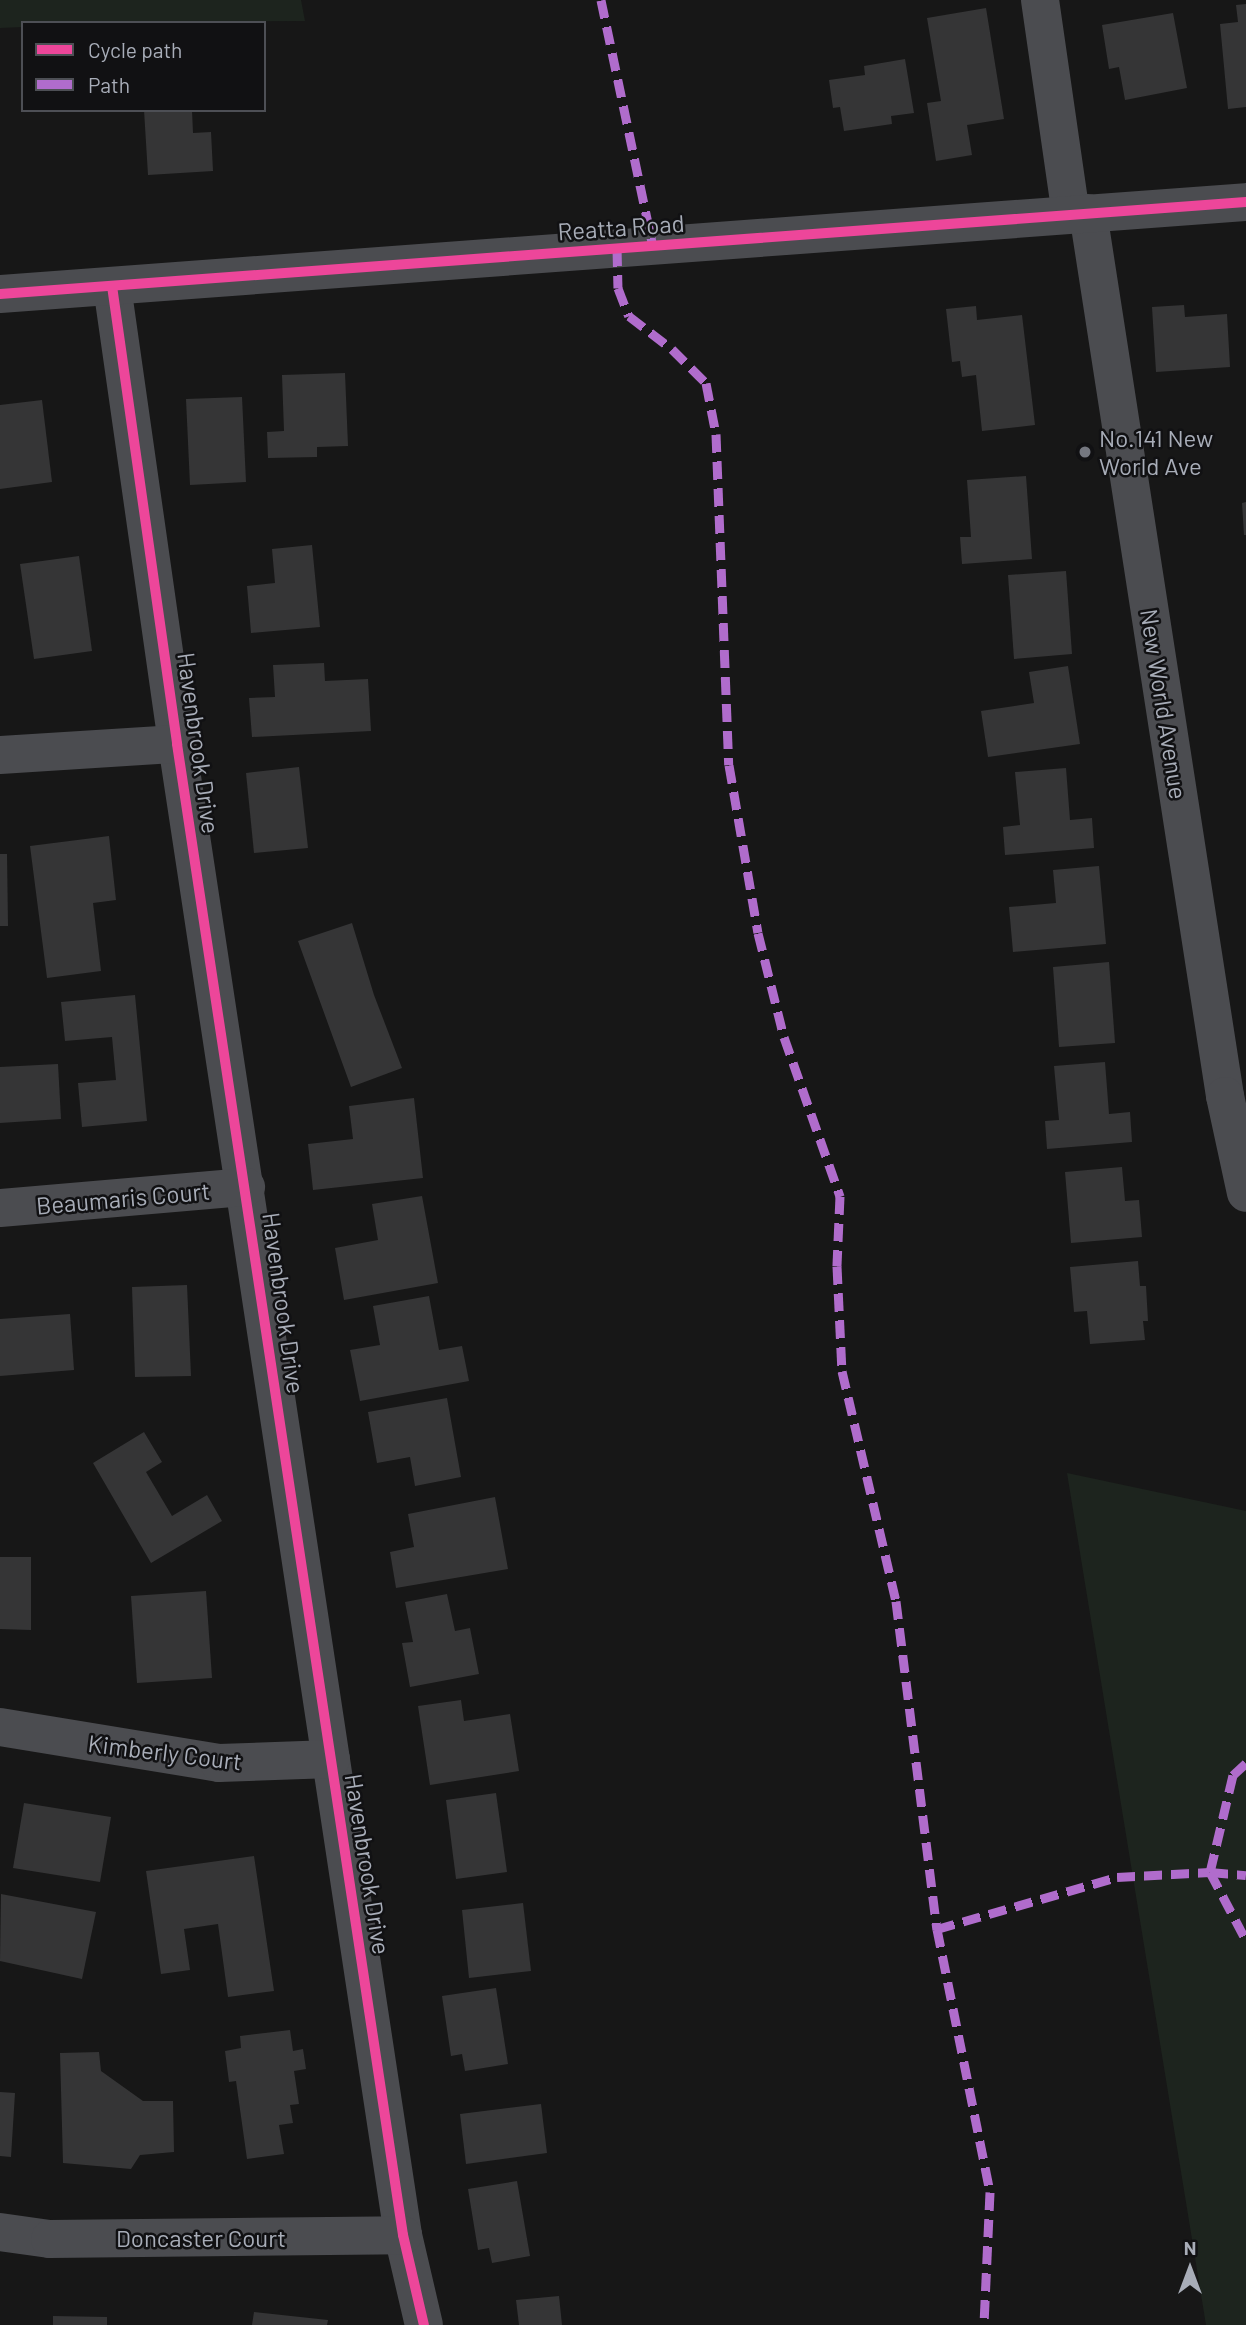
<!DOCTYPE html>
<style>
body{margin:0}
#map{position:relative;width:1246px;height:2325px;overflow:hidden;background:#171717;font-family:Barlow,sans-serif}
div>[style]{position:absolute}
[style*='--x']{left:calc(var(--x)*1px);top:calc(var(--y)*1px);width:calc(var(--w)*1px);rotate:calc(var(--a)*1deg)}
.green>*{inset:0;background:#1d241e}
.building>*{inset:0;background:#353536}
.minor>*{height:38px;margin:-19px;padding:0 19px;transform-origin:19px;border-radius:19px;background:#4b4c50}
.quiet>*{height:9px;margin-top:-4.5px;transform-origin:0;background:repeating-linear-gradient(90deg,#b06ccc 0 18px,transparent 0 27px)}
.cycleway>*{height:10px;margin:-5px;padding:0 5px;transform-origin:5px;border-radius:5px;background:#ed469a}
.dots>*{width:19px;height:19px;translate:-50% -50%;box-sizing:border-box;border:4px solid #111113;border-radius:50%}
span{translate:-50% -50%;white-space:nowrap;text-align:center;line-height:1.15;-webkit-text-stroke:5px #111113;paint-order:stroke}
.street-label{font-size:24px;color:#a8adb8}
.poi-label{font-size:24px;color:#a8adb8}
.left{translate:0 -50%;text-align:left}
.legend{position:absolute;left:21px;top:21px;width:245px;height:91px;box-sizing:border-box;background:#111113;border:2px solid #4d4f55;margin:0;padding:9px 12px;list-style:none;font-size:21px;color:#a8adb8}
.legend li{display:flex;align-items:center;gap:14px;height:35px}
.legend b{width:35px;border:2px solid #4d4f55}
.north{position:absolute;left:1155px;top:2234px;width:70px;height:70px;-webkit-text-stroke:5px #111113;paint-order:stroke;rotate:0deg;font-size:19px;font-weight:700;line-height:28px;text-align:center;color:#a8adb8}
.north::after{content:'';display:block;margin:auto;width:24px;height:32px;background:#a8adb8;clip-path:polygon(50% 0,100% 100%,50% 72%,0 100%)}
</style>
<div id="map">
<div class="green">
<i style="clip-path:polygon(0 0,301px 0,305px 21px,23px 23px,23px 27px,0 28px)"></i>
<i style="clip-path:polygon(1067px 1473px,1246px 1511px,1246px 2325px,1206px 2325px)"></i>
</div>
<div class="building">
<i style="clip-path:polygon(1246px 4px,1246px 107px,1228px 109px,1220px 24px,1238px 22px,1236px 5px)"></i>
<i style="clip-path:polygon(986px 8px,1004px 119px,967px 125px,972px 155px,936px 161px,927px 103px,941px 101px,927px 18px)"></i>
<i style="clip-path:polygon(1173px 13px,1187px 88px,1125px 100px,1119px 67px,1109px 69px,1102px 25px)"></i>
<i style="clip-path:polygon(905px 59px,914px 113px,891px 116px,892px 124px,844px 131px,840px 107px,833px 108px,829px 80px,865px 75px,864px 66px)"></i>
<i style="clip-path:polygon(144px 110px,192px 110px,193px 133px,211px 132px,213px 171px,148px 175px)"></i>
<i style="clip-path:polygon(1184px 305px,1185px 317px,1227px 314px,1230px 367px,1156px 372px,1152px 307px)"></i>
<i style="clip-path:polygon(976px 306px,977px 320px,1022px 315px,1035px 425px,982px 431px,976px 375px,962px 377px,960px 361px,952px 362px,946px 309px)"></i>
<i style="clip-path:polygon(345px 373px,348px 446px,317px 447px,317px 457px,268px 458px,267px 432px,284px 431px,282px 375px)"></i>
<i style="clip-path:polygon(242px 397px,246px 482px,190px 485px,186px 399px)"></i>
<i style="clip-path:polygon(42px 400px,52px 482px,0 489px,0 405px)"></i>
<i style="clip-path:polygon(1026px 476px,1032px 559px,962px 564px,960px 537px,971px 537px,967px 480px)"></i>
<i style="clip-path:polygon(1246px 502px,1246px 535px,1244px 535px,1242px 503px)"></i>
<i style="clip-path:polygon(312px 545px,320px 627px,251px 633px,247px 586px,275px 583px,272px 549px)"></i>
<i style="clip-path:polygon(79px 556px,92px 651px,34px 659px,20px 564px)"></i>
<i style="clip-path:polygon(1066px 571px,1072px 654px,1014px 659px,1008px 575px)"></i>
<i style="clip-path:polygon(324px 663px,325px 681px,368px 679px,371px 731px,252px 737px,249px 698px,275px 697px,273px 665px)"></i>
<i style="clip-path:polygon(1068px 666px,1080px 744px,988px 757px,981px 711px,1034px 703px,1029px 672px)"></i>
<i style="clip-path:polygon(299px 767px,308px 848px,254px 853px,246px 773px)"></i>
<i style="clip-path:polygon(1066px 768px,1070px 820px,1092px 818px,1094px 848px,1005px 855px,1003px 827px,1020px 825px,1015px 772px)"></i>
<i style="clip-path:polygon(109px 836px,116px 900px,93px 903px,101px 971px,47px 978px,30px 846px)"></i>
<i style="clip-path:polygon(0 854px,7px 854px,8px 926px,0 926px)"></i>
<i style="clip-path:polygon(1099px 866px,1106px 944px,1013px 952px,1009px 907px,1056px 903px,1053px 870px)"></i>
<i style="clip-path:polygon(352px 923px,374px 995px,402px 1068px,351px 1087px,298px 941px)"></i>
<i style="clip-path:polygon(1109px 962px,1115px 1043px,1059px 1047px,1053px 967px)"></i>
<i style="clip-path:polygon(135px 995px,147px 1121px,82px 1127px,78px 1083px,116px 1080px,112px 1037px,65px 1041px,61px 1002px)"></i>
<i style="clip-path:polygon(1105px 1062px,1109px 1114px,1130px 1112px,1132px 1142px,1047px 1149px,1045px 1121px,1059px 1120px,1054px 1066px)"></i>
<i style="clip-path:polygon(58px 1064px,61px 1119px,0 1123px,0 1067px)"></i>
<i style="clip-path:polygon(414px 1098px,423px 1178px,313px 1190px,308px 1144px,353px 1139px,349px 1106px)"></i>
<i style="clip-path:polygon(1122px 1167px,1125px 1201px,1139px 1200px,1142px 1237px,1071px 1243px,1065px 1172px)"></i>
<i style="clip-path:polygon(422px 1196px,438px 1283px,344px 1300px,335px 1248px,378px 1240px,372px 1204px)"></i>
<i style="clip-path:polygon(1138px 1261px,1140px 1286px,1146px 1286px,1148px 1321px,1143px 1321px,1145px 1340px,1090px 1344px,1087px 1311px,1074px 1312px,1070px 1267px)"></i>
<i style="clip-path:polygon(187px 1285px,191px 1376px,135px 1377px,132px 1287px)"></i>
<i style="clip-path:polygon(429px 1296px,439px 1350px,462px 1346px,469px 1381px,360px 1401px,350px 1350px,380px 1345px,373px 1306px)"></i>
<i style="clip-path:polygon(70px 1314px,74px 1370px,0 1376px,0 1319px)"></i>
<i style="clip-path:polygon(447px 1398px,461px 1477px,415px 1486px,410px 1457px,377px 1463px,368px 1412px)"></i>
<i style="clip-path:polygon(144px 1432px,162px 1462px,146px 1472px,172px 1516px,207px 1495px,222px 1521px,151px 1563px,93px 1463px)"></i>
<i style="clip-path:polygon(495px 1497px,508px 1569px,396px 1588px,390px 1552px,414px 1547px,408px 1514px)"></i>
<i style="clip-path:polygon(0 1557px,31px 1557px,31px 1630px,0 1629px)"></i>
<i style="clip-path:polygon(206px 1591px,212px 1678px,137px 1683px,131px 1596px)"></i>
<i style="clip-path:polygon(447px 1594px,455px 1631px,470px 1628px,479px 1674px,410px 1687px,402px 1643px,413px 1642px,405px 1602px)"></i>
<i style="clip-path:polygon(461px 1700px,464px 1721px,510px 1714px,519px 1771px,430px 1785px,418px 1706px)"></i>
<i style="clip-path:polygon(496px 1793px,507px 1872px,456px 1879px,446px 1800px)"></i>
<i style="clip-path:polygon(24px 1803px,111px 1817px,100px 1882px,13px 1868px)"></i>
<i style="clip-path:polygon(254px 1856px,274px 1991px,228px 1997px,218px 1924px,184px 1929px,190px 1970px,161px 1974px,146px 1871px)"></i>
<i style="clip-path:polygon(1px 1894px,96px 1912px,82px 1979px,0 1961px)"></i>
<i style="clip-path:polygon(523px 1903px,531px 1971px,469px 1978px,462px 1910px)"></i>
<i style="clip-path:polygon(496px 1988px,508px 2064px,465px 2071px,462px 2054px,451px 2056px,442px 1996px)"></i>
<i style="clip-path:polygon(290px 2030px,293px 2051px,303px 2049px,306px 2069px,294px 2071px,299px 2104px,290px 2105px,293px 2123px,279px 2125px,284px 2154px,247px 2159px,236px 2081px,229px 2082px,225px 2051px,241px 2048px,240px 2036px)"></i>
<i style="clip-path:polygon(99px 2052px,101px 2071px,143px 2101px,173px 2101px,174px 2152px,140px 2155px,131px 2169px,63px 2163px,60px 2053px)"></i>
<i style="clip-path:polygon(0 2092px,15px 2093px,11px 2157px,0 2156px)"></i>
<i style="clip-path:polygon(541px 2104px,547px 2153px,466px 2164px,460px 2114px)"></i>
<i style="clip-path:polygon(517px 2181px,530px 2256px,492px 2263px,489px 2248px,478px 2250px,468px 2189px)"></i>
<i style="clip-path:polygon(559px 2296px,562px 2325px,519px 2325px,516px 2300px)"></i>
<i style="clip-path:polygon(254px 2312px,328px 2320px,327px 2325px,252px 2325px)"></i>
<i style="clip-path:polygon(53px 2316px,107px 2317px,107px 2325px,53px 2325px)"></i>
</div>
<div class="minor">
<i style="--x:1040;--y:0;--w:216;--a:81.8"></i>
<i style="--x:1088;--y:213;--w:894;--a:81.18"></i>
<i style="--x:1225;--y:1096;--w:99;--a:77.8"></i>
<i style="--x:112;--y:286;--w:463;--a:81.9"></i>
<i style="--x:177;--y:744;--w:1508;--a:81.38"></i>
<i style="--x:403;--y:2235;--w:92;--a:76.9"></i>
<i style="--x:0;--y:294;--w:1249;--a:-4.22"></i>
<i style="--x:0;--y:755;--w:177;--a:-3.6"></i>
<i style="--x:0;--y:1208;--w:247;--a:-4.9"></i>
<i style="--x:0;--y:1727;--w:222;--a:9.3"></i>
<i style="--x:219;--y:1763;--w:112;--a:-2"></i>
<i style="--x:0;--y:2232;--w:50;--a:8"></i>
<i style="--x:50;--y:2239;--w:353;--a:-0.6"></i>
</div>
<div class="quiet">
<i style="--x:601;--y:0;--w:251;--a:78.1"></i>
<i style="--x:617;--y:248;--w:40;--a:88.6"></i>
<i style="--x:618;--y:288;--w:30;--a:69"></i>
<i style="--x:629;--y:316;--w:54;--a:37.5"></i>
<i style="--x:672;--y:349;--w:48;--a:45"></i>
<i style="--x:706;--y:383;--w:52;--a:78.9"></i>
<i style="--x:716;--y:434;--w:331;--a:87.8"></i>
<i style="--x:729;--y:765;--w:170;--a:80.2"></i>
<i style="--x:758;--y:933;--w:107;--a:76"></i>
<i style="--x:784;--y:1037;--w:169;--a:70.6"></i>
<i style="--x:840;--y:1196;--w:70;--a:92.5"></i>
<i style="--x:837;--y:1266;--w:105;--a:87.3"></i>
<i style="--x:842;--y:1371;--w:236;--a:76.8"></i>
<i style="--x:896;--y:1601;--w:331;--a:82.9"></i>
<i style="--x:937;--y:1929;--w:268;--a:78.6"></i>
<i style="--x:990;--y:2192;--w:133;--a:92.6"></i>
<i style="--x:1246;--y:1763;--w:18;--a:137"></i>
<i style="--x:1233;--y:1775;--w:100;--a:103.3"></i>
<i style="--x:1210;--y:1872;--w:77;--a:62.1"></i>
<i style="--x:937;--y:1929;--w:187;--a:-16.1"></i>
<i style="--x:1117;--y:1877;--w:93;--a:-3.1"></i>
<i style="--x:1210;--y:1872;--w:36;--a:5"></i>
</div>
<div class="cycleway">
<i style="--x:112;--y:286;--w:463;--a:81.9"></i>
<i style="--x:177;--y:744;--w:1508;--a:81.38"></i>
<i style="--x:403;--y:2235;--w:92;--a:76.9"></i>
<i style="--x:0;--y:294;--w:1249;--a:-4.22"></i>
</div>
<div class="dots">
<i style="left:1085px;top:452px;background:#757880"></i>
</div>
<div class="street-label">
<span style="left:621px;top:227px;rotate:-4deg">Reatta Road</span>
<span style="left:1164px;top:704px;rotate:81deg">New World Avenue</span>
<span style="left:199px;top:743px;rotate:82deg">Havenbrook Drive</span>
<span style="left:123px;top:1198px;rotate:-5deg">Beaumaris Court</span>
<span style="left:284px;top:1303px;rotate:82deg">Havenbrook Drive</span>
<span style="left:165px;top:1752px;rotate:7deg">Kimberly Court</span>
<span style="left:368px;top:1864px;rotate:81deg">Havenbrook Drive</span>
<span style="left:201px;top:2238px">Doncaster Court</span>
</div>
<div class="poi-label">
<span class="left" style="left:1099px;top:452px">No.141 New<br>World Ave</span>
</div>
<ul class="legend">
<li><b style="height:9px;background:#ed469a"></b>Cycle path</li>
<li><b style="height:9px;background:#b06ccc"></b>Path</li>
</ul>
<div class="north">N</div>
</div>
